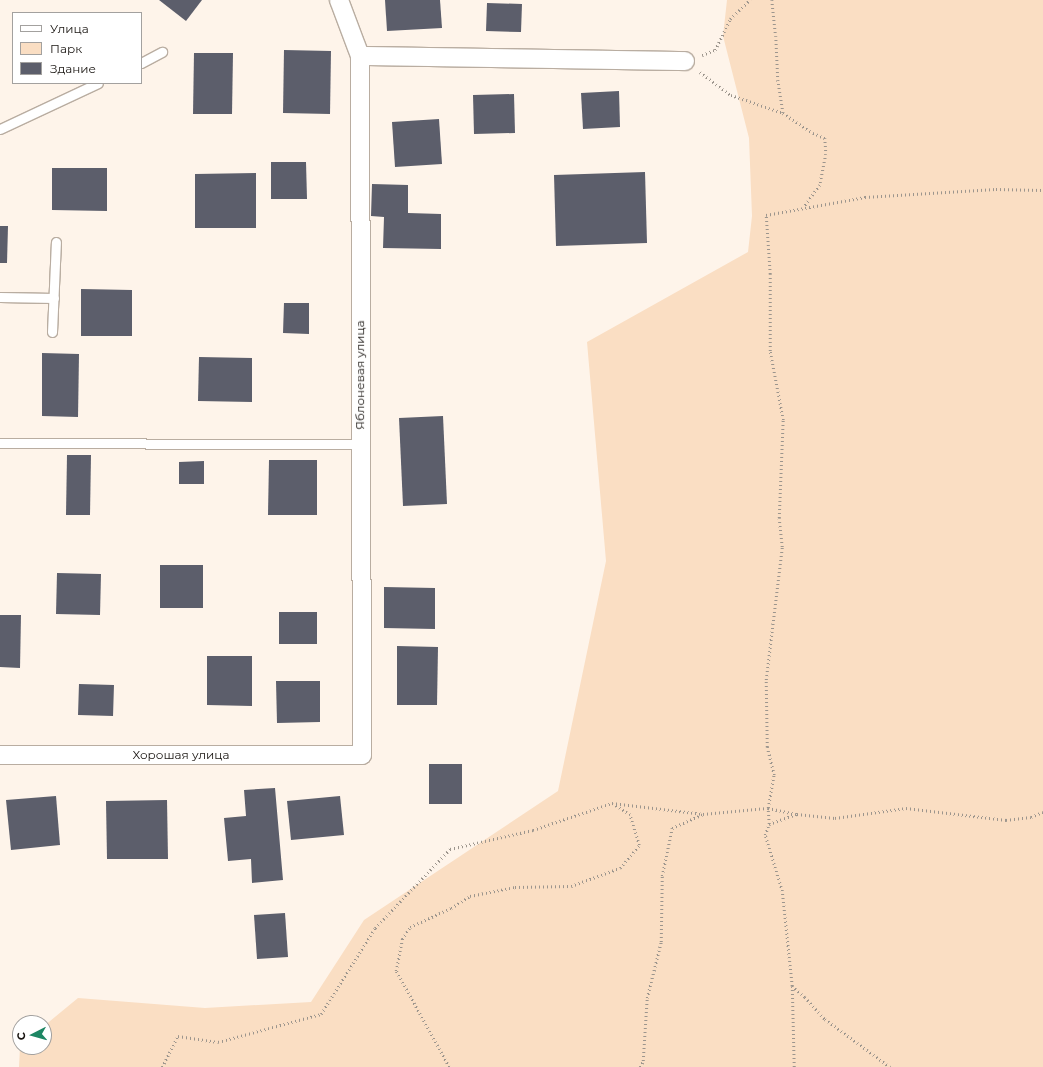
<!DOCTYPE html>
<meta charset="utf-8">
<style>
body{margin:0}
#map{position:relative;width:1043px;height:1067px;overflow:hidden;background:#fef4ea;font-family:Montserrat,sans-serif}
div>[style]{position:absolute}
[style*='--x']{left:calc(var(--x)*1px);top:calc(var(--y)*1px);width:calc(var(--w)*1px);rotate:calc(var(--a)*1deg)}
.green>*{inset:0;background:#fadec3}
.building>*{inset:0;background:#5c5e6b}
.path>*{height:2.5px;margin-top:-1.25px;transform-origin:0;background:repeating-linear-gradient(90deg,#9c958d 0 1px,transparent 0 4px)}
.roads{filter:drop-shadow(1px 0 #b9ada1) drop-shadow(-1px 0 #b9ada1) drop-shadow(0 1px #b9ada1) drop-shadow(0 -1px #b9ada1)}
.service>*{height:9px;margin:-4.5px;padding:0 4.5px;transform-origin:4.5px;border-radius:4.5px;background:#fff}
.minor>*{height:18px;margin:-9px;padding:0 9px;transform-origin:9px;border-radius:9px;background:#fff}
span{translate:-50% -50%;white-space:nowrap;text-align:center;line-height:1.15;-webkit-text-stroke:4px #fff;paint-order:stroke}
.street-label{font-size:12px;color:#181410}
.legend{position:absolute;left:12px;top:12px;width:130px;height:72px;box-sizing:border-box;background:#fff;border:1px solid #a3a19f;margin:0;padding:5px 7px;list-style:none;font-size:12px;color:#181410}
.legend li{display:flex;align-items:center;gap:8px;height:20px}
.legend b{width:20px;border:1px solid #a3a19f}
.north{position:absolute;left:12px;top:1015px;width:40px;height:40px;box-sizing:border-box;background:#fff;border:1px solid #a3a19f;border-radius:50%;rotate:264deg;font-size:11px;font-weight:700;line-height:16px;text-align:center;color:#181410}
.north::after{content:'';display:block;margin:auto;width:14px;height:18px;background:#1d8663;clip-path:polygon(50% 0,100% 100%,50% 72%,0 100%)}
</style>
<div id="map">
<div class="green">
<i style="clip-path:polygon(727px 0,1043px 0,1043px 1067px,19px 1067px,20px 1047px,44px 1047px,44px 1026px,78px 998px,205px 1008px,311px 1002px,364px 920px,558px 791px,606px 561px,587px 342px,748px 252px,752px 216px,749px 138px,723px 36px)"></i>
</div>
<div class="building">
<i style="clip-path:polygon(159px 0,202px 0,186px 21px)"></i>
<i style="clip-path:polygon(385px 0,440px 0,442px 28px,387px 31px)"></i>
<i style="clip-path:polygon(487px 3px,522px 4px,521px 32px,486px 31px)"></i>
<i style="clip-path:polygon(284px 50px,331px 51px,330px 114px,283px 113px)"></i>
<i style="clip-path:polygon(194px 53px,233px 53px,232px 114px,193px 114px)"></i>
<i style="clip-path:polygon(619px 91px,620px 127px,583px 129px,581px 93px)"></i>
<i style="clip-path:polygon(514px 94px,515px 133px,474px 134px,473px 95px)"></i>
<i style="clip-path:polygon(439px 119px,442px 164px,395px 167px,392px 122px)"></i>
<i style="clip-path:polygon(271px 162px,306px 162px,307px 199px,271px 199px)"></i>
<i style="clip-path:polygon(52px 168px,107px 168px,107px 211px,52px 210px)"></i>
<i style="clip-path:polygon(645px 172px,647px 243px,556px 246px,554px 175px)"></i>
<i style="clip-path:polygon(256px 173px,256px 228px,195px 228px,195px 174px)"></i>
<i style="clip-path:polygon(372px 184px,408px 185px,408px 213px,441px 214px,441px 249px,383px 248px,384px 217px,371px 216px)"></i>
<i style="clip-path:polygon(0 226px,8px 226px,7px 263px,0 263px)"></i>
<i style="clip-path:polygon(81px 289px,132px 290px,132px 336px,81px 336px)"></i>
<i style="clip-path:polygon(284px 303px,309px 303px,309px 334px,283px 333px)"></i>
<i style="clip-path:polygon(42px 353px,79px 354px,78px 417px,42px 416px)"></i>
<i style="clip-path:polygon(199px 357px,252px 358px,252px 402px,198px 401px)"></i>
<i style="clip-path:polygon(443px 416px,447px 504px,403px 506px,399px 418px)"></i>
<i style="clip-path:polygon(67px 455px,91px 455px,90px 515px,66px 515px)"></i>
<i style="clip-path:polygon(269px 460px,317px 460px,317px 515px,268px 515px)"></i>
<i style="clip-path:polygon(204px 461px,204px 484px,179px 484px,179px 462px)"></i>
<i style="clip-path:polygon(160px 565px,203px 565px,203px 608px,160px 608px)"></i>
<i style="clip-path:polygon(57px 573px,101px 574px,100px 615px,56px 614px)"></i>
<i style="clip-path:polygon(384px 587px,435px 588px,435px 629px,384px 628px)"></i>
<i style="clip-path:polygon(279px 612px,317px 612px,317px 644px,279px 644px)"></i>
<i style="clip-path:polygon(0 615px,21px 615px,20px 668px,0 667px)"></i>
<i style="clip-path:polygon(397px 646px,438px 647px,437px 705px,397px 705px)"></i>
<i style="clip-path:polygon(207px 656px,252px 656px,252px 706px,207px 705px)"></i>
<i style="clip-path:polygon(276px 681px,320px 681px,320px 722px,277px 723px)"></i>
<i style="clip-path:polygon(79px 684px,114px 685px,113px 716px,78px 715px)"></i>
<i style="clip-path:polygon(429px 764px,462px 764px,462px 804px,429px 804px)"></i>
<i style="clip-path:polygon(275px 788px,283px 880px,252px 883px,251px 859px,228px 861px,224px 818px,246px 816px,244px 790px)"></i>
<i style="clip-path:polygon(56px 796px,60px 845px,11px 850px,6px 800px)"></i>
<i style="clip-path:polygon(340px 796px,344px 835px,291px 840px,287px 801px)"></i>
<i style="clip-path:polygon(167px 800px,168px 859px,107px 859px,106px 801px)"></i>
<i style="clip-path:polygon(285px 913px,288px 957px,257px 959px,254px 915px)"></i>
</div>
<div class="path">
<i style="--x:772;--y:0;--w:36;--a:84"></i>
<i style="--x:776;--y:36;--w:44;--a:87.4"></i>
<i style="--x:778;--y:80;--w:33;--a:81"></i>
<i style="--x:783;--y:113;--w:36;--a:34"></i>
<i style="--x:813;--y:133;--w:13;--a:23"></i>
<i style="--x:825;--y:138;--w:16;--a:86"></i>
<i style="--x:826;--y:154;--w:32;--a:101"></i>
<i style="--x:820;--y:185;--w:27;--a:126"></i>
<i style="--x:702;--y:55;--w:14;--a:-21"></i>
<i style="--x:715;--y:50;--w:34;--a:-64"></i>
<i style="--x:730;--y:19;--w:28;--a:-44"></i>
<i style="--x:700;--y:72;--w:39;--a:37"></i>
<i style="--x:731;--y:95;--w:55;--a:19.1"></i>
<i style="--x:769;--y:824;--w:30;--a:-20"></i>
<i style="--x:797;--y:814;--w:38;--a:6"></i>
<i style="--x:835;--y:818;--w:72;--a:-8"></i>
<i style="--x:906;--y:808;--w:101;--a:6.8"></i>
<i style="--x:1006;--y:820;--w:25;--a:-7"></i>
<i style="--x:1031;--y:817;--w:13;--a:-23"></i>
<i style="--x:792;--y:986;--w:17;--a:40"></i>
<i style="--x:805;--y:997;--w:30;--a:48"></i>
<i style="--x:825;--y:1019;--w:81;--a:36.4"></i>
<i style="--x:162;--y:1067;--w:35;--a:-63"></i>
<i style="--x:178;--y:1036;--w:40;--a:8.5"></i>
<i style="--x:218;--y:1042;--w:107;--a:-15.2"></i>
<i style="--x:321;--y:1014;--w:102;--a:-57.9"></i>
<i style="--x:375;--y:928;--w:109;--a:-46.5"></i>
<i style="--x:450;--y:849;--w:85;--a:-12.9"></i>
<i style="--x:533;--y:830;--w:83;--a:-18.9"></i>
<i style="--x:612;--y:803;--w:92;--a:6.9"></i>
<i style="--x:449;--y:1067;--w:110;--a:-118.9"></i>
<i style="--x:396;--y:971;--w:33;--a:-79"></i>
<i style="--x:402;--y:939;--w:14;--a:-56"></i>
<i style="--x:410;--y:927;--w:45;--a:-24.9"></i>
<i style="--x:451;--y:908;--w:22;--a:-32"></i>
<i style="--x:470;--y:896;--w:46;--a:-11.3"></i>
<i style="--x:515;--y:887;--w:56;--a:-1"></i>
<i style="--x:571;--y:886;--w:52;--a:-20.2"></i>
<i style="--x:620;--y:868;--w:30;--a:-50"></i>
<i style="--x:639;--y:845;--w:31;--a:-107"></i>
<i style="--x:630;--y:815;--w:20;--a:-147"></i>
<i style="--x:640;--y:1067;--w:7;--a:-63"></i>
<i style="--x:643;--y:1061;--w:63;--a:-86.4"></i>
<i style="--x:647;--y:998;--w:58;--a:-76"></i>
<i style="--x:661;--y:942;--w:66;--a:-89.1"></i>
<i style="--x:662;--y:876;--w:49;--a:-78.2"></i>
<i style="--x:672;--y:828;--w:34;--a:-24"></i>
<i style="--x:703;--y:814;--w:65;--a:-5.3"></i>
<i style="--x:768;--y:808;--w:30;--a:12"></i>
<i style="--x:794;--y:1067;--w:81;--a:-91.4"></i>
<i style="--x:792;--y:986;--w:96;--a:-96"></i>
<i style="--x:782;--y:891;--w:59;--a:-106.9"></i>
<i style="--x:765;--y:835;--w:12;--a:-70"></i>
<i style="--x:769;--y:824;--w:16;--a:-94"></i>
<i style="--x:768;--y:808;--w:34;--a:-80"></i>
<i style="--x:774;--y:775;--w:29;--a:-104"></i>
<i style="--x:767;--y:747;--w:67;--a:-90.9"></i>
<i style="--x:766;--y:680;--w:134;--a:-83.1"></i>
<i style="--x:782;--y:547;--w:29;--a:-96"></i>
<i style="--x:779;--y:518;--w:98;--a:-87.7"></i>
<i style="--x:783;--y:420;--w:70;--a:-100.7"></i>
<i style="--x:770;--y:351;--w:77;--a:-90"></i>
<i style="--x:770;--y:274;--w:59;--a:-93.9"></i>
<i style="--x:766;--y:215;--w:101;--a:-10.3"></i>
<i style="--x:865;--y:197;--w:131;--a:-3.5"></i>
<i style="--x:996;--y:189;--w:47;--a:1.2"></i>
</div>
<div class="roads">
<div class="service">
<i style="--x:141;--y:63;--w:24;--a:-28"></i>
<i style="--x:0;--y:129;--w:108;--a:-25.1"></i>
<i style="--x:0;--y:297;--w:54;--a:1.1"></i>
<i style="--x:52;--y:332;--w:90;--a:-87.5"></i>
<i style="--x:0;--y:443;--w:360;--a:0.2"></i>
</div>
<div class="minor">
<i style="--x:360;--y:56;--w:325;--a:0.9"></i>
<i style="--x:0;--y:755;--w:362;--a:0"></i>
<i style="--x:362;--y:755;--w:699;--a:-90.16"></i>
<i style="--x:360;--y:56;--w:60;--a:-110.6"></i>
</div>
</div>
<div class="street-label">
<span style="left:360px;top:375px;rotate:-90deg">Яблоневая улица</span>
<span style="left:181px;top:755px">Хорошая улица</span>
</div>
<ul class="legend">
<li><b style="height:5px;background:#fff"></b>Улица</li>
<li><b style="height:11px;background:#fadec3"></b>Парк</li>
<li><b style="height:11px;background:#5c5e6b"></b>Здание</li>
</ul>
<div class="north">С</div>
</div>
